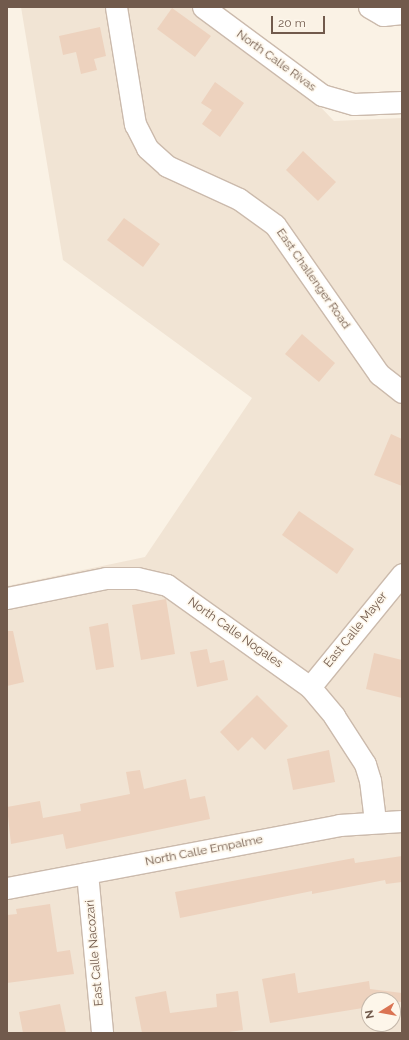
<!DOCTYPE html>
<style>
body{margin:0}
#map{position:relative;width:409px;height:1040px;overflow:hidden;background:#faf2e5;font-family:Raleway,sans-serif}
div>[style]{position:absolute}
[style*='--x']{left:calc(var(--x)*1px);top:calc(var(--y)*1px);width:calc(var(--w)*1px);rotate:calc(var(--a)*1deg)}
.residential>*{inset:0;background:#f1e4d4}
.building>*{inset:0;background:#edd2be}
.roads{filter:drop-shadow(1px 0 #cbbaac) drop-shadow(-1px 0 #cbbaac) drop-shadow(0 1px #cbbaac) drop-shadow(0 -1px #cbbaac)}
.minor>*{height:21px;margin:-10.5px;padding:0 10.5px;transform-origin:10.5px;border-radius:10.5px;background:#fff}
span{translate:-50% -50%;white-space:nowrap;text-align:center;line-height:1.15;-webkit-text-stroke:3px #fdf6ea;paint-order:stroke}
.street-label{font-size:12px;color:#715a4c}
.frame{position:absolute;inset:0;border:8px solid #715a4c;pointer-events:none}
.north{position:absolute;left:361px;top:992px;width:40px;height:40px;box-sizing:border-box;background:#fdf6ea;border:1px solid #c5b8ab;border-radius:50%;rotate:259deg;font-size:11px;font-weight:700;line-height:16px;text-align:center;color:#715a4c}
.north::after{content:'';display:block;margin:auto;width:14px;height:18px;background:#da7453;clip-path:polygon(50% 0,100% 100%,50% 72%,0 100%)}
.scale{position:absolute;left:271px;top:16px;width:54px;height:18px;box-sizing:border-box;border:2px solid #715a4c;border-top:0;padding-left:5px;font-size:12px;line-height:14px;white-space:nowrap;color:#715a4c;-webkit-text-stroke:3px #fdf6ea;paint-order:stroke}
</style>
<div id="map">
<div class="residential">
<i style="clip-path:polygon(evenodd,21px 7px,224px 7px,334px 121px,402px 118px,402px 1033px,7px 1033px,7px 586px,145px 557px,252px 398px,63px 260px,21px 7px,369px 1000px,393px 1000px,393px 1024px,369px 1024px,369px 1000px)"></i>
</div>
<div class="building">
<i style="clip-path:polygon(172px 8px,211px 36px,195px 57px,157px 29px)"></i>
<i style="clip-path:polygon(100px 27px,106px 56px,94px 59px,97px 70px,81px 74px,76px 52px,63px 55px,59px 36px)"></i>
<i style="clip-path:polygon(215px 82px,244px 103px,220px 137px,202px 124px,212px 110px,201px 103px)"></i>
<i style="clip-path:polygon(303px 151px,336px 182px,318px 201px,286px 170px)"></i>
<i style="clip-path:polygon(124px 218px,160px 244px,143px 267px,107px 240px)"></i>
<i style="clip-path:polygon(302px 334px,335px 363px,319px 382px,285px 354px)"></i>
<i style="clip-path:polygon(391px 434px,402px 439px,402px 486px,374px 475px)"></i>
<i style="clip-path:polygon(299px 511px,354px 549px,337px 574px,282px 535px)"></i>
<i style="clip-path:polygon(166px 599px,175px 654px,141px 660px,132px 605px)"></i>
<i style="clip-path:polygon(108px 623px,114px 667px,96px 670px,89px 627px)"></i>
<i style="clip-path:polygon(7px 631px,13px 631px,24px 682px,7px 686px)"></i>
<i style="clip-path:polygon(207px 649px,210px 663px,224px 660px,228px 680px,197px 687px,190px 652px)"></i>
<i style="clip-path:polygon(374px 653px,402px 660px,402px 698px,366px 689px)"></i>
<i style="clip-path:polygon(257px 695px,288px 726px,265px 750px,252px 737px,238px 751px,220px 732px)"></i>
<i style="clip-path:polygon(329px 750px,335px 782px,293px 790px,287px 759px)"></i>
<i style="clip-path:polygon(140px 770px,144px 789px,186px 779px,190px 799px,205px 796px,210px 819px,66px 849px,63px 834px,11px 844px,7px 807px,40px 801px,43px 818px,81px 811px,80px 804px,130px 794px,126px 772px)"></i>
<i style="clip-path:polygon(402px 856px,402px 882px,386px 884px,385px 880px,312px 894px,312px 891px,180px 918px,175px 892px,354px 858px,355px 863px)"></i>
<i style="clip-path:polygon(50px 904px,57px 952px,70px 950px,74px 974px,7px 983px,7px 915px,17px 914px,16px 909px)"></i>
<i style="clip-path:polygon(295px 973px,298px 993px,369px 981px,370px 989px,402px 993px,402px 1002px,369px 1000px,369px 1007px,270px 1023px,262px 979px)"></i>
<i style="clip-path:polygon(166px 991px,170px 1013px,217px 1007px,216px 994px,238px 991px,243px 1030px,222px 1033px,142px 1033px,135px 997px)"></i>
<i style="clip-path:polygon(60px 1004px,66px 1033px,23px 1033px,19px 1012px)"></i>
</div>
<div class="roads">
<div class="minor">
<i style="--x:116;--y:7;--w:119;--a:80.8"></i>
<i style="--x:135;--y:124;--w:27;--a:63"></i>
<i style="--x:147;--y:148;--w:27;--a:42"></i>
<i style="--x:167;--y:166;--w:79;--a:24.6"></i>
<i style="--x:239;--y:199;--w:44;--a:35.8"></i>
<i style="--x:275;--y:225;--w:182;--a:55.1"></i>
<i style="--x:379;--y:374;--w:29;--a:38"></i>
<i style="--x:203;--y:7;--w:148;--a:36.5"></i>
<i style="--x:322;--y:95;--w:33;--a:16"></i>
<i style="--x:354;--y:104;--w:48;--a:-2.4"></i>
<i style="--x:369;--y:7;--w:16;--a:30"></i>
<i style="--x:383;--y:15;--w:19;--a:-6"></i>
<i style="--x:7;--y:598;--w:101;--a:-11.4"></i>
<i style="--x:106;--y:578;--w:31;--a:0"></i>
<i style="--x:137;--y:578;--w:31;--a:13"></i>
<i style="--x:167;--y:585;--w:176;--a:35.5"></i>
<i style="--x:310;--y:687;--w:38;--a:50"></i>
<i style="--x:334;--y:716;--w:57;--a:57.1"></i>
<i style="--x:365;--y:764;--w:17;--a:73"></i>
<i style="--x:370;--y:780;--w:41;--a:83"></i>
<i style="--x:310;--y:687;--w:146;--a:-50.8"></i>
<i style="--x:87;--y:873;--w:161;--a:84.6"></i>
<i style="--x:7;--y:888;--w:338;--a:-10.7"></i>
<i style="--x:339;--y:825;--w:63;--a:-3.6"></i>
</div>
</div>
<div class="street-label">
<span style="left:276px;top:61px;rotate:36deg">North Calle Rivas</span>
<span style="left:313px;top:279px;rotate:55deg">East Challenger Road</span>
<span style="left:356px;top:630px;rotate:-51deg">East Calle Mayer</span>
<span style="left:235px;top:633px;rotate:35deg">North Calle Nogales</span>
<span style="left:204px;top:851px;rotate:-11deg">North Calle Empalme</span>
<span style="left:95px;top:953px;rotate:-95deg">East Calle Nacozari</span>
</div>
<div class="frame"></div>
<div class="north">N</div>
<div class="scale">20 m</div>
</div>
